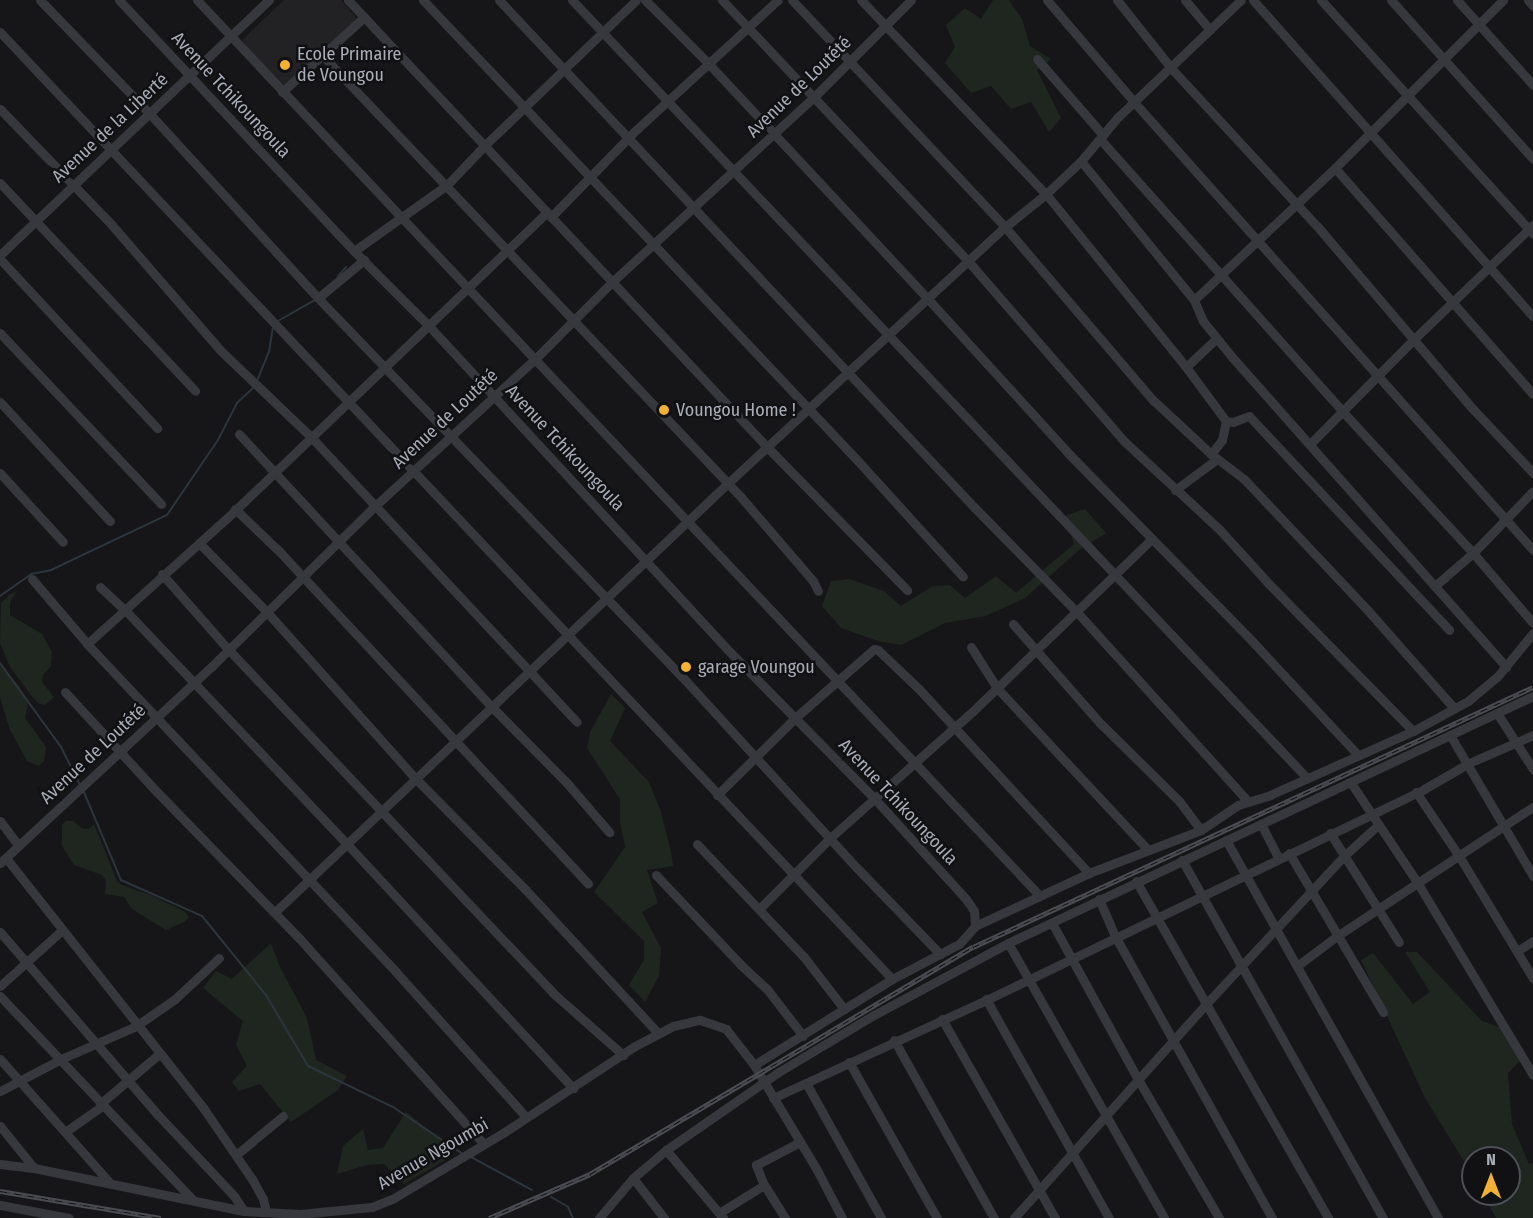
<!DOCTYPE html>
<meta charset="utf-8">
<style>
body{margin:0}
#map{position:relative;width:1533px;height:1218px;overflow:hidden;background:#161618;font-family:"Fira Sans Condensed",sans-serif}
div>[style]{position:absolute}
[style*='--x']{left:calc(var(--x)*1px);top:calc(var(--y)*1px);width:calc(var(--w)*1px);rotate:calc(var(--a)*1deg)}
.built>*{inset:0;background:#222225}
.green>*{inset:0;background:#1e261f}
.stream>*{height:2px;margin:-1px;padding:0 1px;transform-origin:1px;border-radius:1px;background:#2c353c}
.minor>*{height:9px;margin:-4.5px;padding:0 4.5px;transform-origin:4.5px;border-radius:4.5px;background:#37383d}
.rail>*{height:4.5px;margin-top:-2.25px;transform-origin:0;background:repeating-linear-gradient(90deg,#111113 0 7px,#4a4c52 0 14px);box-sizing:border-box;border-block:2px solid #4a4c52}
.dots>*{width:16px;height:16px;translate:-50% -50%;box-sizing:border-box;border:3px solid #111113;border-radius:50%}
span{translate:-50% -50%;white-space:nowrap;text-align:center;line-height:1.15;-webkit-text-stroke:5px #111113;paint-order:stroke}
.poi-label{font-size:18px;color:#a8adb8}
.left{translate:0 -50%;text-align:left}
.street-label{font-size:18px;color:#a8adb8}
.north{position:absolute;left:1461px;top:1146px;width:60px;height:60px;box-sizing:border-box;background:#111113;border:2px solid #4d4f55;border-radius:50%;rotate:0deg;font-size:16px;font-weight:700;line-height:24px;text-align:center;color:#a8adb8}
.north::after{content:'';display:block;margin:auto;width:21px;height:27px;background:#f2b134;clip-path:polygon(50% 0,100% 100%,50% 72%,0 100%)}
</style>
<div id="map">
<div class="built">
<i style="clip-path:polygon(284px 0,341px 0,358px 20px,282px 89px,242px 40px)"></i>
</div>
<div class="green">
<i style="clip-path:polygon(993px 0,1009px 0,1022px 19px,1030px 46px,1051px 59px,1037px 70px,1061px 118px,1049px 132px,1031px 102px,1011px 109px,991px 86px,971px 93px,945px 63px,955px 47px,946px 25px,965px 8px,981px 19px)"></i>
<i style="clip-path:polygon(1085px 509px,1106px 533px,1078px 551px,1025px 598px,986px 616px,945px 623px,901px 645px,878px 641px,841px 628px,822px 606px,831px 581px,849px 579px,884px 591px,901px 606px,933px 586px,950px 585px,965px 598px,996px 576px,1016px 593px,1074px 544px,1065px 516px)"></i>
<i style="clip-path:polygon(17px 591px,10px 602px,10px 615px,42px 634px,52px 652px,51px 666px,43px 675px,42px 682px,54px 697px,45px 705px,39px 704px,30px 694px,10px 667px,0 643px,1px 603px,10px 594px)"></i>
<i style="clip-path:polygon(0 665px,19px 686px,28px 705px,25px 718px,46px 747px,44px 761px,39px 766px,27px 761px,10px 730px,0 697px)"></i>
<i style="clip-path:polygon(611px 694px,625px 708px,610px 741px,649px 782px,661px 812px,671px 852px,673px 866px,647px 870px,658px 903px,642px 912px,661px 948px,659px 976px,645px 1002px,629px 985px,644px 960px,644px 941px,594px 892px,625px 847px,620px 822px,620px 799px,587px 748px,590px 732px)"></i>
<i style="clip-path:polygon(66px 821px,73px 821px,83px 829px,89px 829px,94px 824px,117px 881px,122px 885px,153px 896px,185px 912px,189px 917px,184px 922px,166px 930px,132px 909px,124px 897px,105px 894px,106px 881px,102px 875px,74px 865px,62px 846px,62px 825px)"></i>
<i style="clip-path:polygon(271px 943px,280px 967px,307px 1018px,316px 1060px,347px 1076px,338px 1090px,291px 1122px,260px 1084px,239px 1091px,232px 1082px,247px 1066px,236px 1045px,243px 1021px,203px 988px,216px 971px,232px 979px)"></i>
<i style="clip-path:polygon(1405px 952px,1417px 952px,1482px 1021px,1502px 1028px,1521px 1060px,1508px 1073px,1512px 1124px,1529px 1164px,1533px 1163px,1533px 1218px,1496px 1218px,1483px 1194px,1509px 1194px,1509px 1158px,1473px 1158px,1473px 1176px,1425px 1098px,1361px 960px,1373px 953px,1413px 1004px,1430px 992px)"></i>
<i style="clip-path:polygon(406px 1112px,454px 1150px,449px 1158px,404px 1184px,384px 1164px,367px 1165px,337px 1174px,343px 1146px,363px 1129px,368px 1150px,383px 1148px)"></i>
</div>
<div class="stream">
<i style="--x:338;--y:276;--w:12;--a:-48"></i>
<i style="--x:276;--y:322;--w:45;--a:-29.4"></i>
<i style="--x:257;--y:381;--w:31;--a:-68"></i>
<i style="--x:269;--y:352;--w:25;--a:-81"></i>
<i style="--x:0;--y:596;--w:38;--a:-35"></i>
<i style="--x:31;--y:574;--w:20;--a:-11"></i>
<i style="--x:51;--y:570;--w:128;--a:-25.4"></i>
<i style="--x:167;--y:515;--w:91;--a:-55.8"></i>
<i style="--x:218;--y:440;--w:42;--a:-62.8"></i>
<i style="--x:237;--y:403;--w:23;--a:-43"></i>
<i style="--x:0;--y:663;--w:104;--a:54"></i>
<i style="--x:61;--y:747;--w:42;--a:63.4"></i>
<i style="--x:83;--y:790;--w:98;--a:67.1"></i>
<i style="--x:121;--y:880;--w:89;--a:24"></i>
<i style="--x:202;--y:916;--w:102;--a:51"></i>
<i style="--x:266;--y:995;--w:82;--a:59.4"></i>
<i style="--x:308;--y:1066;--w:94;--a:25.8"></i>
<i style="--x:393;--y:1107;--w:84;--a:33.9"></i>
<i style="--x:471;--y:1157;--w:69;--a:28.4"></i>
<i style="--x:551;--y:1197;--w:20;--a:30"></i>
<i style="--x:568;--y:1207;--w:12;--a:66"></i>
</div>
<div class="minor">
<i style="--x:40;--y:0;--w:158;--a:46"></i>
<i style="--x:150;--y:114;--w:249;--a:47.6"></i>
<i style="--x:318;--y:298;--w:531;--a:46.14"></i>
<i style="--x:686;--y:681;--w:253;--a:47.6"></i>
<i style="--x:857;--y:868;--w:120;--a:46"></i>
<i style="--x:119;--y:0;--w:344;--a:46.9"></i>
<i style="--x:354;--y:251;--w:106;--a:45"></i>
<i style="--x:429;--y:326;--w:438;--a:47.3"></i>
<i style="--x:726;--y:648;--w:211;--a:45.4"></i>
<i style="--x:874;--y:798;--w:137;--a:47.7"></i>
<i style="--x:966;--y:899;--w:14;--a:56"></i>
<i style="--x:974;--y:911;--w:15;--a:86"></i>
<i style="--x:197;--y:0;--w:1230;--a:46.75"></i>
<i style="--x:348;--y:0;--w:614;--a:46.85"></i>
<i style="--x:768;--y:448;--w:199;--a:45.6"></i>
<i style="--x:423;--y:0;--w:634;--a:46.66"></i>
<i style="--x:858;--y:461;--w:156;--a:47.8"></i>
<i style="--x:499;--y:0;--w:695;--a:46.87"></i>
<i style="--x:974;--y:507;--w:146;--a:45.6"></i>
<i style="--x:1076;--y:611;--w:255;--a:47.9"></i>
<i style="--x:572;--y:0;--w:1070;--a:46.63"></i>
<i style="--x:645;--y:0;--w:89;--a:45"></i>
<i style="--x:708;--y:63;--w:323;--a:47"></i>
<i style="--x:928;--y:299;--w:210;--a:47.7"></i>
<i style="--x:1069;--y:454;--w:262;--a:45.6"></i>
<i style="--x:1252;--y:641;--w:156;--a:47.1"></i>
<i style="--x:722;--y:0;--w:359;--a:46.7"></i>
<i style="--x:968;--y:261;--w:240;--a:49.1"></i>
<i style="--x:1125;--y:442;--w:129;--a:42.8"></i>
<i style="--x:1220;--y:530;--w:72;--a:47.8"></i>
<i style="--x:1268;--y:583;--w:207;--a:45.6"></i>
<i style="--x:792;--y:0;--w:311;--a:46.8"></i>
<i style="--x:1005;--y:227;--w:228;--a:49.5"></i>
<i style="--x:1153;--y:400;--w:79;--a:43"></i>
<i style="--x:1211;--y:454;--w:41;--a:37.1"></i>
<i style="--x:1244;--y:479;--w:185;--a:46.7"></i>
<i style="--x:1371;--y:614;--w:125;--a:48.6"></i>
<i style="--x:861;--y:0;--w:268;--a:46.4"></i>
<i style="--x:1046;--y:194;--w:223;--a:51"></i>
<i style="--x:1186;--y:367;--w:67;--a:53.5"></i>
<i style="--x:1226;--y:421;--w:19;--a:102"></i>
<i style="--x:1222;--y:440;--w:18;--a:128"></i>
<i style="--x:1047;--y:0;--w:134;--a:49.5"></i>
<i style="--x:1134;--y:102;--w:600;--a:48.31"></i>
<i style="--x:1117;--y:0;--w:87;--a:51.5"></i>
<i style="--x:1171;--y:68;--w:215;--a:47.3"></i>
<i style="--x:1317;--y:226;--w:240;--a:49.6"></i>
<i style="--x:1473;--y:409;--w:88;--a:46.8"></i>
<i style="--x:1185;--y:0;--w:39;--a:50"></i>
<i style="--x:1253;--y:0;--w:422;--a:48.5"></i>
<i style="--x:1321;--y:0;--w:316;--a:47.8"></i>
<i style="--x:1391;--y:0;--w:213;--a:48.2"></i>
<i style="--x:1457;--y:0;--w:114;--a:48.2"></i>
<i style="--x:1528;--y:0;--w:8;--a:50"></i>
<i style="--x:0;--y:32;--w:1301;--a:46.71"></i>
<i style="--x:323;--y:56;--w:606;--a:46.54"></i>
<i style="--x:740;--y:496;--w:112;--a:49.3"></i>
<i style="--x:813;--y:581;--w:11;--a:63"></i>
<i style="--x:1037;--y:59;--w:101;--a:49"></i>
<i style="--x:282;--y:92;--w:111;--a:-42.4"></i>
<i style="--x:0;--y:109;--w:160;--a:46"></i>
<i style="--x:111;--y:224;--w:167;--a:49.1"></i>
<i style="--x:220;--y:350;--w:127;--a:43.7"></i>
<i style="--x:312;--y:438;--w:388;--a:47"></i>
<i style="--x:1100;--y:139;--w:365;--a:48.3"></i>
<i style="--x:1343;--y:412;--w:192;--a:47.3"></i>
<i style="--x:1473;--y:553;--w:92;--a:49.4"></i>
<i style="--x:1081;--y:161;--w:179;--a:50.9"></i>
<i style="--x:1194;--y:300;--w:23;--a:67"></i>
<i style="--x:1203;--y:321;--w:46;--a:51.1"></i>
<i style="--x:1232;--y:357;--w:414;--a:48.5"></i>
<i style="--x:1335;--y:168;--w:300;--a:48.8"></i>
<i style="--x:0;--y:183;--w:285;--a:46.8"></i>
<i style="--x:551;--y:217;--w:123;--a:-45.7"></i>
<i style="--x:637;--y:129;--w:191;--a:-42.5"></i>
<i style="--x:354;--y:251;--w:114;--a:-35.4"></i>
<i style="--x:447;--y:185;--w:55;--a:-46.5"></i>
<i style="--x:485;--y:145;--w:209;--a:-43.8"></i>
<i style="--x:0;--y:255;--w:371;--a:-43.5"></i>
<i style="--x:0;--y:259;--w:231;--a:47.1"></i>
<i style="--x:318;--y:298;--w:60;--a:-39.6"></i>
<i style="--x:1194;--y:300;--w:193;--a:-43.1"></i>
<i style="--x:1335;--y:168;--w:238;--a:-45"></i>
<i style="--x:0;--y:333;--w:235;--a:46.7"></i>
<i style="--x:1186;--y:367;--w:42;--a:-43.1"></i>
<i style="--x:0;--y:402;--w:162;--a:47.3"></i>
<i style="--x:1226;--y:421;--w:7;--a:8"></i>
<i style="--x:1233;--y:422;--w:17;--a:-21"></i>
<i style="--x:1249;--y:416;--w:293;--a:46.9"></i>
<i style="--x:239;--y:434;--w:372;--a:47.2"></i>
<i style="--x:492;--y:707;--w:107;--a:45.4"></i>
<i style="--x:567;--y:783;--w:65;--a:49.4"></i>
<i style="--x:1310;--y:444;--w:146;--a:-45.3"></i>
<i style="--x:1413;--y:340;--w:166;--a:-43.8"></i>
<i style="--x:0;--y:473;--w:93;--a:47.6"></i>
<i style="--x:1175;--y:490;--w:52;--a:-36.4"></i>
<i style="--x:235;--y:509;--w:61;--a:43.7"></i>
<i style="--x:279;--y:551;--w:454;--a:47.1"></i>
<i style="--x:199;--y:543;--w:97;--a:45.4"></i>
<i style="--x:267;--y:612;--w:224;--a:48.3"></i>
<i style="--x:416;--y:779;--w:155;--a:45.3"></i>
<i style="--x:525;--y:889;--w:196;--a:47.3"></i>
<i style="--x:162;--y:574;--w:100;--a:48.7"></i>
<i style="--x:228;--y:649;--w:473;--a:46.6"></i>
<i style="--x:553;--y:993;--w:94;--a:41.5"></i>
<i style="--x:32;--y:579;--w:89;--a:49.5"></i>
<i style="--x:90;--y:647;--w:446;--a:46.7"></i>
<i style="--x:396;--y:972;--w:195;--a:48.1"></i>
<i style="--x:1436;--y:585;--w:49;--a:-40.9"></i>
<i style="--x:1473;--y:553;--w:86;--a:-45.9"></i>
<i style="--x:100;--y:587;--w:34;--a:43"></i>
<i style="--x:125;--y:610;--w:323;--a:46.5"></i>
<i style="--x:347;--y:844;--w:333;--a:47.2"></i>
<i style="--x:1013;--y:624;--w:133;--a:48.7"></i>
<i style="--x:1101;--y:724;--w:110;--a:44.6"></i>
<i style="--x:1179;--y:801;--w:36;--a:53"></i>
<i style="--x:87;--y:644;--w:187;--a:-42"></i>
<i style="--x:226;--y:519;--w:444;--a:-43.7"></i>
<i style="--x:971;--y:647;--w:49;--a:57.6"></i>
<i style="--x:997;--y:688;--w:220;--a:47"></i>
<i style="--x:65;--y:692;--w:136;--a:47.4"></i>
<i style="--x:157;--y:792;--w:204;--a:45.8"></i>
<i style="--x:299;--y:938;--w:277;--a:48.1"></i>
<i style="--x:1497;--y:713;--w:67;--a:57.3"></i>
<i style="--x:1450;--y:735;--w:164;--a:59.5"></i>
<i style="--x:1351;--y:783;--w:119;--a:56.3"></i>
<i style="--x:1417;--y:882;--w:225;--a:59"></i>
<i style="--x:1416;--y:792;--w:77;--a:56.1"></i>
<i style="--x:1459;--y:856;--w:143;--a:58.8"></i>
<i style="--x:717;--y:795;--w:110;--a:-44.6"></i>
<i style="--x:795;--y:718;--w:105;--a:-41.1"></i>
<i style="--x:874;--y:649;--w:4;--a:14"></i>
<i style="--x:878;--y:650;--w:57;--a:43.6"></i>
<i style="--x:919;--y:689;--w:251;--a:47.3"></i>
<i style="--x:0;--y:821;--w:31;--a:53"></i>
<i style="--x:1261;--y:824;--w:38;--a:63"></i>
<i style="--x:1330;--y:833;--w:129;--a:57.7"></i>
<i style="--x:1226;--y:840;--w:433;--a:60.7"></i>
<i style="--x:697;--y:844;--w:156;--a:46.6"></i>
<i style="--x:804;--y:957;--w:66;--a:52.4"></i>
<i style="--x:1289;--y:853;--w:185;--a:59.4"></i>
<i style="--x:6;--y:858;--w:320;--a:51.7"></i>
<i style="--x:204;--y:1109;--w:85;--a:55.6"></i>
<i style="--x:252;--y:1179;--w:23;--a:61"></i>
<i style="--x:263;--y:1199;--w:13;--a:77"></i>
<i style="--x:1182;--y:860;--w:411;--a:60.7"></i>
<i style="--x:0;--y:863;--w:289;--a:-42.9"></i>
<i style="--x:212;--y:666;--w:228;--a:-44.5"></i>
<i style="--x:375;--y:506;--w:217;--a:-42.6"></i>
<i style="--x:535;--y:359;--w:109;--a:-45"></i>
<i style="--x:612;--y:282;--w:274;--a:-42.5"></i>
<i style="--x:814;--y:97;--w:137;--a:-45"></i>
<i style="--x:656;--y:875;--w:124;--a:46.6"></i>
<i style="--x:741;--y:965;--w:35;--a:43"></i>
<i style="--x:767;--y:989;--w:59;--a:52.5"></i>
<i style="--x:1136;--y:881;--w:388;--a:60.3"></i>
<i style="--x:1099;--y:899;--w:40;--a:66.6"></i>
<i style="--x:1115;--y:936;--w:323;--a:60.9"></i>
<i style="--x:760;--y:908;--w:99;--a:-45"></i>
<i style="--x:830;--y:838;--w:191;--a:-41.6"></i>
<i style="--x:973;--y:711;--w:248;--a:-43.9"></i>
<i style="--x:275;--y:912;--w:622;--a:-43.44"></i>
<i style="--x:727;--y:484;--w:379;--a:-42.8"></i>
<i style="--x:1005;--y:227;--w:53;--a:-38.8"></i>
<i style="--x:1046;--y:194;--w:48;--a:-43.3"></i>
<i style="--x:1081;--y:161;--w:56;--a:-50.1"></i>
<i style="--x:1117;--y:118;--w:171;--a:-43.6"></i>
<i style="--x:1052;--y:923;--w:180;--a:61.2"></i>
<i style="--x:1139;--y:1081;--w:159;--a:59.7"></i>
<i style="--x:0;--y:932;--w:242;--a:49.2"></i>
<i style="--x:158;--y:1115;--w:111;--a:46.8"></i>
<i style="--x:234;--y:1196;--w:18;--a:56"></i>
<i style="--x:1008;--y:943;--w:316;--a:60.4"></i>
<i style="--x:1517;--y:951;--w:19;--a:-32"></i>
<i style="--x:1297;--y:966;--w:50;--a:-36.9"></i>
<i style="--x:1337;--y:936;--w:235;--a:-33.4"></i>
<i style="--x:0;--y:986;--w:82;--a:-42"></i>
<i style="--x:0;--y:996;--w:281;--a:46.6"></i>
<i style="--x:986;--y:999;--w:251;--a:60.7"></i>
<i style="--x:942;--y:1019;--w:229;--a:60.4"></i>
<i style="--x:894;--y:1040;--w:204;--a:60.7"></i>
<i style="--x:0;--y:1059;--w:167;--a:48.4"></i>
<i style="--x:849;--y:1062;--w:179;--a:60.6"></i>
<i style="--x:754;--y:1065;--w:163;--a:-31.9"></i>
<i style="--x:892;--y:979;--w:76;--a:-27.6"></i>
<i style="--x:959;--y:944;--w:24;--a:-48"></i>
<i style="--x:975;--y:926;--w:126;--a:-24.9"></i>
<i style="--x:1089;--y:873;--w:120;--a:-21"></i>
<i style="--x:1201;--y:830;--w:45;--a:-34"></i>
<i style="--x:1238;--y:805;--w:34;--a:-17"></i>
<i style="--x:1270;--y:795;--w:157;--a:-24.1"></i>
<i style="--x:1413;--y:731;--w:63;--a:-28.6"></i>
<i style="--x:1468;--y:701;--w:38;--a:-40"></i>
<i style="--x:1497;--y:677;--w:57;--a:-50.7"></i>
<i style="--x:806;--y:1083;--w:154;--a:60.9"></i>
<i style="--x:0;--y:1091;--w:69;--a:-27.7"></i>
<i style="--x:61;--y:1059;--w:82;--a:-23.7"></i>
<i style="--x:136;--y:1026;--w:47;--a:-34.7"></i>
<i style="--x:175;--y:999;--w:60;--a:-43"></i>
<i style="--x:773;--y:1098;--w:228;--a:-24.7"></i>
<i style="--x:980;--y:1003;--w:493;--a:-25.7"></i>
<i style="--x:1424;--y:789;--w:52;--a:-30"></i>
<i style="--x:1469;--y:763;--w:70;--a:-23.6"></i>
<i style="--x:100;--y:1104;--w:77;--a:-40.3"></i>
<i style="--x:0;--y:1126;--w:54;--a:51"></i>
<i style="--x:65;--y:1132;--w:45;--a:-35.1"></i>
<i style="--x:666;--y:1150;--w:89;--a:50"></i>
<i style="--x:236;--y:1155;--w:61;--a:-39.7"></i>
<i style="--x:0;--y:1164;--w:34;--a:7"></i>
<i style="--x:34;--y:1168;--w:214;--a:11.6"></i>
<i style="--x:244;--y:1211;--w:56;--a:3.1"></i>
<i style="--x:300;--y:1214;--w:72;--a:-5.6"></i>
<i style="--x:372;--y:1207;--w:24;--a:-22"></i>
<i style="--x:394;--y:1198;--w:127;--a:-30.8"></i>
<i style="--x:503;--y:1133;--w:158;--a:-33.4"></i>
<i style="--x:635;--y:1046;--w:43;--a:-27.8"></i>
<i style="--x:673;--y:1026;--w:28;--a:-13"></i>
<i style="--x:700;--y:1020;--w:28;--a:19"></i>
<i style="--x:726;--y:1029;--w:46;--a:52.1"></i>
<i style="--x:754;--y:1065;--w:122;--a:59"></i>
<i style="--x:817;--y:1170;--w:54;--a:62.5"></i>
<i style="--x:633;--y:1178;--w:51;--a:52.2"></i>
<i style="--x:0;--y:1205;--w:70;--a:10.7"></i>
<i style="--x:719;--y:1213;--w:53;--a:-31.9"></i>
<i style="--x:599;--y:1218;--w:52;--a:-49.6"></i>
<i style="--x:633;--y:1178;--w:43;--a:-40.3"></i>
<i style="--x:666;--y:1150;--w:135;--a:-34.7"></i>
<i style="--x:777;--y:1073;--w:111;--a:-31"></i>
<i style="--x:872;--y:1016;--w:154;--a:-28.2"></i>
<i style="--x:1008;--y:943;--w:580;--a:-25.2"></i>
<i style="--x:785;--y:1218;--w:39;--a:-122"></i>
<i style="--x:764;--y:1185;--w:22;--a:-112"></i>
<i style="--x:756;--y:1165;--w:50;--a:-27.6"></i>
<i style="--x:1014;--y:1218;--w:288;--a:-48.1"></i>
<i style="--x:1206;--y:1004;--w:202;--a:-47"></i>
<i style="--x:1344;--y:856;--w:46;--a:-42.4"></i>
</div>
<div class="rail">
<i style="--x:0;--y:1191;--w:163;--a:9.5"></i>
<i style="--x:489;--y:1218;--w:110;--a:-23.5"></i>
<i style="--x:590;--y:1174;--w:445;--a:-30.7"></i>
<i style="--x:973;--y:947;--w:617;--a:-24.9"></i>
</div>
<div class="dots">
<i style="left:285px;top:65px;background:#f2b134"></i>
<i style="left:664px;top:410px;background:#f2b134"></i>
<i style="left:686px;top:667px;background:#f2b134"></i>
</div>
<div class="poi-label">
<span class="left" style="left:297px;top:65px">Ecole Primaire<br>de Voungou</span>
<span class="left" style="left:676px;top:410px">Voungou Home !</span>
<span class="left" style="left:698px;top:667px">garage Voungou</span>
</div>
<div class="street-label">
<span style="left:799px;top:87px;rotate:-44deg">Avenue de Loutété</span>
<span style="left:231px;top:95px;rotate:47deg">Avenue Tchikoungoula</span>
<span style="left:110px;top:128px;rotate:-43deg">Avenue de la Liberté</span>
<span style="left:445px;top:419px;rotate:-43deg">Avenue de Loutété</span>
<span style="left:565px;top:448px;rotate:47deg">Avenue Tchikoungoula</span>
<span style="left:93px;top:754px;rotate:-43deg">Avenue de Loutété</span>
<span style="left:898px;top:802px;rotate:47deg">Avenue Tchikoungoula</span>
<span style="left:433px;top:1154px;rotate:-30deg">Avenue Ngoumbi</span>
</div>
<div class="north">N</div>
</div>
